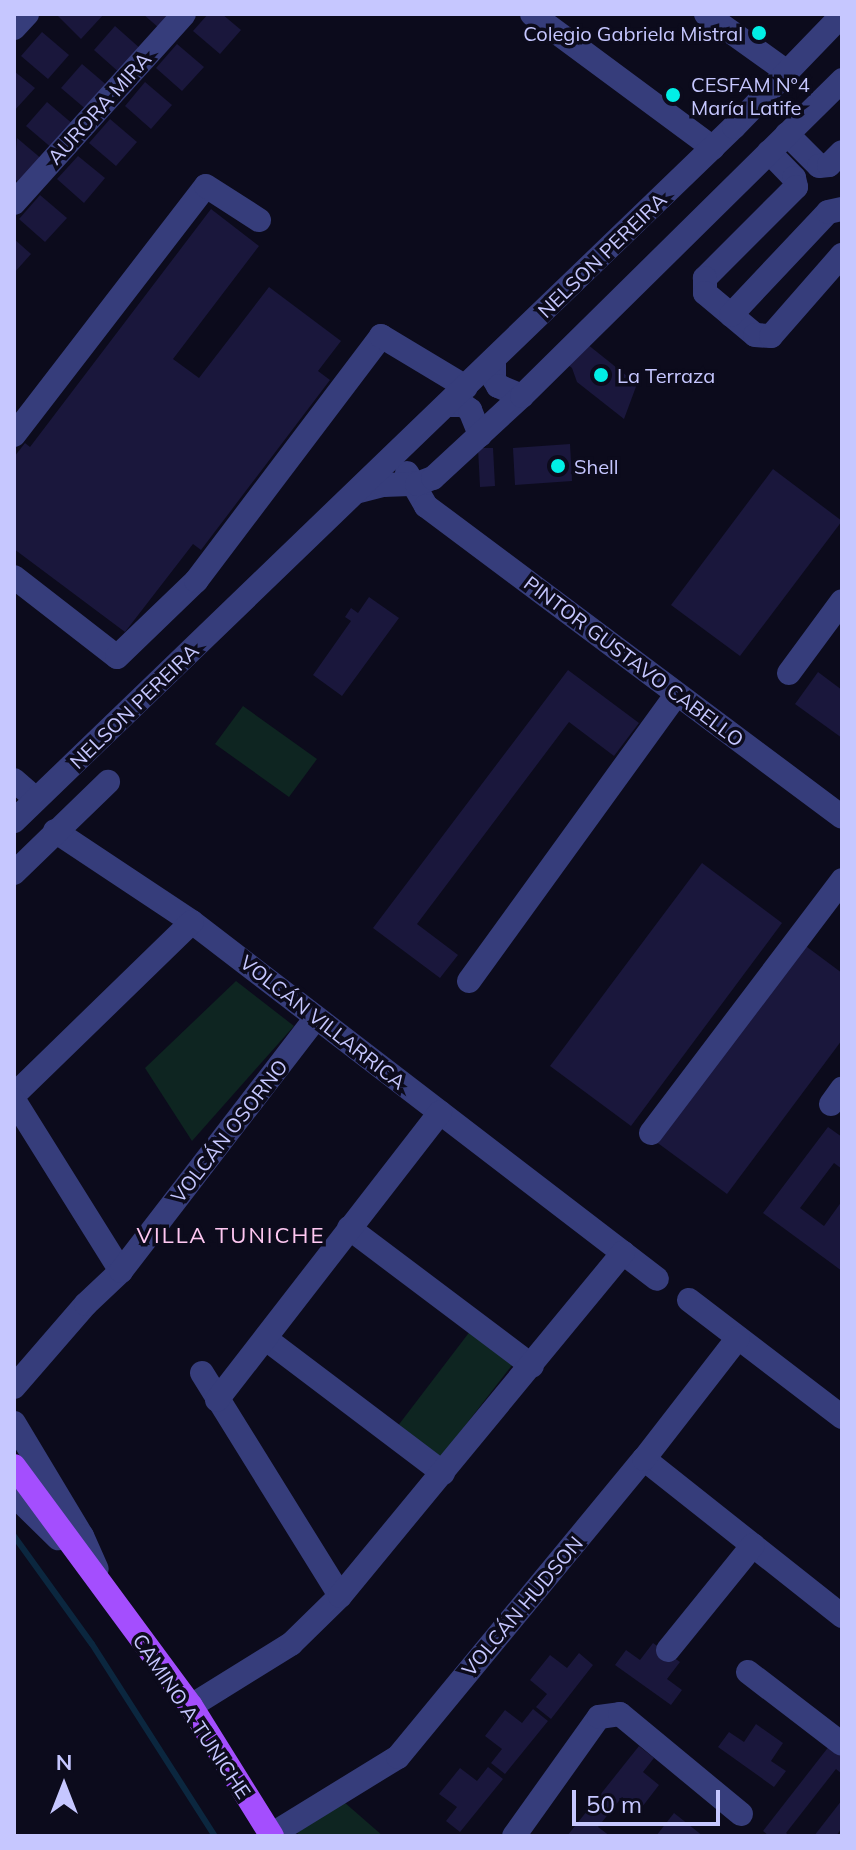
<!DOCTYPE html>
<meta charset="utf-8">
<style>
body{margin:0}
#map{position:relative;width:856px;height:1850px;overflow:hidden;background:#0c0b1c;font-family:Mulish,sans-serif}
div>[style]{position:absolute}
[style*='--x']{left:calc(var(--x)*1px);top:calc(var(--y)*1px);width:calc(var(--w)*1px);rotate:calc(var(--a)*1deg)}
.green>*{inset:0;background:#0e2521}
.stream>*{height:6px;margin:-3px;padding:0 3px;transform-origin:3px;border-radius:3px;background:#0b273f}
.building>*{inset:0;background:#1a173c}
.minor>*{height:24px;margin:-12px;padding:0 12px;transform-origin:12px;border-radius:12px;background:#363d7b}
.major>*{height:24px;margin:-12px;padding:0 12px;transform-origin:12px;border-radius:12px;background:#a44efe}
.dots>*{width:22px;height:22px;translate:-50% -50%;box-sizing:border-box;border:4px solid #0c0b1c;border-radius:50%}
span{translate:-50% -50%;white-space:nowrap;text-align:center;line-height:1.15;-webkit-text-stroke:7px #0c0b1c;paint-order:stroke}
.poi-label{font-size:20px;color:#c6c7ff}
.right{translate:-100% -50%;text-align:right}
.left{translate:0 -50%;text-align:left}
.street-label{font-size:20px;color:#c6c7ff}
.neighbourhood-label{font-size:22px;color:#ffc8f2;letter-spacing:2px}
.frame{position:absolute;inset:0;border:16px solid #c6c7ff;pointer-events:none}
.north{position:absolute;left:24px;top:1746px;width:80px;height:80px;-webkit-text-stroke:6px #0c0b1c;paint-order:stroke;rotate:0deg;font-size:22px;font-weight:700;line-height:32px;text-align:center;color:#c6c7ff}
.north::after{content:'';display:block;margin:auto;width:28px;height:36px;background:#c6c7ff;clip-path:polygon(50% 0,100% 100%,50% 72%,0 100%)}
.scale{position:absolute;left:572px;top:1790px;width:148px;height:36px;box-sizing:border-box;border:4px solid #c6c7ff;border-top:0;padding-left:10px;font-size:24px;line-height:28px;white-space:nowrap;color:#c6c7ff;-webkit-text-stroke:6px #0c0b1c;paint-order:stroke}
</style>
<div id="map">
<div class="green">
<i style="clip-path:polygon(243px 706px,317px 759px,289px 797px,215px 744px)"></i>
<i style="clip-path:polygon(236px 981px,294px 1026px,192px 1141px,145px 1068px)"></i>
<i style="clip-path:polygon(471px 1330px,513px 1364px,440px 1458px,397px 1427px)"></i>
<i style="clip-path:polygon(344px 1802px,383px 1836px,299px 1836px,297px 1832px)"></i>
</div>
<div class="stream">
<i style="--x:14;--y:1536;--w:133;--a:54.2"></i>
<i style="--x:92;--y:1644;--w:228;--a:57.4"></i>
</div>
<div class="building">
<i style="clip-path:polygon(56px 14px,104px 14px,81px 39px)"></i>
<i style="clip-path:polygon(143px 14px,171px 14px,159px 28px)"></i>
<i style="clip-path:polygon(208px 14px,222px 14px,241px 30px,220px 54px,193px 31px)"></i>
<i style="clip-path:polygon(115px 26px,142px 50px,121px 74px,94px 50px)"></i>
<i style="clip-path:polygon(42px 32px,69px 55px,48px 79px,21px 56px)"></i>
<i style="clip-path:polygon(177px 44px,204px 67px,182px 91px,156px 68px)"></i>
<i style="clip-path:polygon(82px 64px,109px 87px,88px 111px,61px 88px)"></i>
<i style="clip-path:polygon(14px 71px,35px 88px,14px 111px)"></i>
<i style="clip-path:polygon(145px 82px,172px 105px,151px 129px,125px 106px)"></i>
<i style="clip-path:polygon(47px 102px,74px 125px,53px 149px,26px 126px)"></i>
<i style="clip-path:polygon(110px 119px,137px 142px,116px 166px,89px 143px)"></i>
<i style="clip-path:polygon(17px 138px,43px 160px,22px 185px,14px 178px)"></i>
<i style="clip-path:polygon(78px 156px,105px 178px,84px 203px,57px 179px)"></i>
<i style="clip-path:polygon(40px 195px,67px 218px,45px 242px,19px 219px)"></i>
<i style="clip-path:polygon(211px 209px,259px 246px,173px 359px,199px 378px,269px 287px,341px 341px,318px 371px,330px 380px,201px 550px,193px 544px,125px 632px,14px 549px,14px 457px,25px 443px,30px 447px)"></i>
<i style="clip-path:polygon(14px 239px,31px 254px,14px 273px)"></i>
<i style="clip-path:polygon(582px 340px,637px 384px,624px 419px,577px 382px,572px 368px,564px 362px)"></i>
<i style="clip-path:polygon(570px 444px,572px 481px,515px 485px,513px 448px)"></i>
<i style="clip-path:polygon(478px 448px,493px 448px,495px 486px,480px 487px)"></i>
<i style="clip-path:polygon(773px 469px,842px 521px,740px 656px,671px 605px)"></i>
<i style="clip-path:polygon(369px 597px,399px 618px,342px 696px,313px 675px,351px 621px,345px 617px,351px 608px,358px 613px)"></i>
<i style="clip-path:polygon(568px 670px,639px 723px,614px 756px,569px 722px,417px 924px,458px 955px,440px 978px,373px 928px)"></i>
<i style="clip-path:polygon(818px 672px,842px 690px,842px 738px,795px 704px)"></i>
<i style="clip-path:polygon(702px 863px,782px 923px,631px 1126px,550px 1066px)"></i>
<i style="clip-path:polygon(803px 944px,842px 973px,842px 1040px,727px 1194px,655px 1141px)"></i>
<i style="clip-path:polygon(828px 1127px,842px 1137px,842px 1169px,834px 1163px,800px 1208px,824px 1226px,842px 1201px,842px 1271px,763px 1213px)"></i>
<i style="clip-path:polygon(653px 1643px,680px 1662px,667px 1679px,682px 1690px,671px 1705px,615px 1665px,626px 1650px,640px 1660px)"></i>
<i style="clip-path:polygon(579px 1653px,593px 1665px,551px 1719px,536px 1707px,547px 1694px,530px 1680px,550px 1655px,567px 1668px)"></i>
<i style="clip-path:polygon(533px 1709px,548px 1721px,505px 1774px,491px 1763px,502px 1749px,485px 1736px,505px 1710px,522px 1723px)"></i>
<i style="clip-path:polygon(756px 1724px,783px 1743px,771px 1761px,786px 1771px,774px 1787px,718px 1747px,729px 1732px,744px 1742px)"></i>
<i style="clip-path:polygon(830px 1745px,842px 1755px,842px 1774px,836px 1769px,786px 1833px,790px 1836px,769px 1836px,763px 1831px)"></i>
<i style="clip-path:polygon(639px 1746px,654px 1758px,643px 1772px,659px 1785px,639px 1811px,622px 1797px,611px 1811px,596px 1800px)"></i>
<i style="clip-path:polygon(488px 1767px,503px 1779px,460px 1832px,446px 1821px,457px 1807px,439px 1794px,460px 1768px,477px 1781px)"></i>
<i style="clip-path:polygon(842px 1800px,842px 1828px,836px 1836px,814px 1836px)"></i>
<i style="clip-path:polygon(595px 1801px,610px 1812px,598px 1827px,610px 1836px,567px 1836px)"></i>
<i style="clip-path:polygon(674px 1813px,703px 1836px,656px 1836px)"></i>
</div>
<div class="minor">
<i style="--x:532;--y:14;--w:225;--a:36.5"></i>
<i style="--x:706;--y:14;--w:100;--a:35.6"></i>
<i style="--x:14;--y:28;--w:19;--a:-47"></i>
<i style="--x:787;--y:134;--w:45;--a:45"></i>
<i style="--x:819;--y:166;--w:10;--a:-6"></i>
<i style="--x:829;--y:165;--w:18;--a:-45"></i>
<i style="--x:769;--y:152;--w:36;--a:46"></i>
<i style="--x:794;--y:178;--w:9;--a:77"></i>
<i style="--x:796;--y:187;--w:129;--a:135"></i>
<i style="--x:705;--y:278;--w:15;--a:90"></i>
<i style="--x:705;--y:293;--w:65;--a:40"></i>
<i style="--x:755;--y:335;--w:16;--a:4"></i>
<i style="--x:771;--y:336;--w:108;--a:-48.8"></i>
<i style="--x:14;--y:203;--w:254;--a:-48"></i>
<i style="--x:731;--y:315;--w:141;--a:-46.7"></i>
<i style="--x:828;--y:212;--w:14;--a:-12"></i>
<i style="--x:494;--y:359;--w:20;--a:90"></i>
<i style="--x:494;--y:379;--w:8;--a:60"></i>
<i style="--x:498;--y:386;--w:26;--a:23"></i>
<i style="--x:449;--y:405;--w:14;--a:0"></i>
<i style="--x:463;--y:405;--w:9;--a:36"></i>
<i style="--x:470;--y:410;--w:27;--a:68"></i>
<i style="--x:14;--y:435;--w:314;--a:-52.4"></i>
<i style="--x:206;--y:186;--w:63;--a:32.7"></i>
<i style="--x:407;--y:473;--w:38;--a:60"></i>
<i style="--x:426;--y:506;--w:519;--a:36.78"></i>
<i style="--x:359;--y:491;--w:25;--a:-14"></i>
<i style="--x:383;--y:485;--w:34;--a:-2"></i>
<i style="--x:417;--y:484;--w:17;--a:-21"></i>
<i style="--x:433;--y:478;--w:121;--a:-42.7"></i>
<i style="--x:522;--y:396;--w:450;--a:-44.6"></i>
<i style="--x:14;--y:577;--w:130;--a:37.8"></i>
<i style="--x:117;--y:657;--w:110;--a:-43.9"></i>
<i style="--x:196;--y:581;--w:307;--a:-52.9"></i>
<i style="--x:381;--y:336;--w:99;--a:31"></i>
<i style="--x:789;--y:673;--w:89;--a:-53.6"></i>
<i style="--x:14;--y:780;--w:29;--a:41"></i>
<i style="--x:14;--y:821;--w:1000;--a:-43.95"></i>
<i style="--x:734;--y:127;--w:156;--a:-46"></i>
<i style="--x:55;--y:831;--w:164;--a:33.6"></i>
<i style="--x:192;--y:922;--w:586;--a:37.51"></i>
<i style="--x:14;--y:873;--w:131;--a:-44.1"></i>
<i style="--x:469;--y:981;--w:354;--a:-54.1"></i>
<i style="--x:14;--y:1095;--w:248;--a:-44.2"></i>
<i style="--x:14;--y:1100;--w:202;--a:58"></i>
<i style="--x:831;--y:1104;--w:19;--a:-54"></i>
<i style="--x:651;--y:1133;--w:317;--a:-52.9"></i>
<i style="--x:349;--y:1228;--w:229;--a:37"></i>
<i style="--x:689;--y:1300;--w:193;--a:37.4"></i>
<i style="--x:266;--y:1339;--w:222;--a:37.1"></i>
<i style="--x:202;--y:1373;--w:262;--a:58.2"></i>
<i style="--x:14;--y:1387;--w:110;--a:-49.1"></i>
<i style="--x:86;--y:1304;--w:48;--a:-43.3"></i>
<i style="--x:121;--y:1271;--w:319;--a:-52.4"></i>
<i style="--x:217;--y:1400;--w:364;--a:-52.2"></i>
<i style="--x:14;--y:1423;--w:132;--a:59"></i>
<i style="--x:82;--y:1536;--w:36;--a:66"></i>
<i style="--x:644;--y:1459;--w:253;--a:38.4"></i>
<i style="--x:14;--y:1495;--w:62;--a:44.3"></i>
<i style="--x:668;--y:1650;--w:135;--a:-51"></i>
<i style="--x:748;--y:1672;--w:118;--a:37.5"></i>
<i style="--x:191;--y:1706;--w:118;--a:-31.8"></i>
<i style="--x:291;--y:1644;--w:69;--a:-44.4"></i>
<i style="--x:340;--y:1596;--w:445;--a:-50.5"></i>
<i style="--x:271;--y:1835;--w:149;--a:-31.6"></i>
<i style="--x:398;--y:1757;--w:386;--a:-50.5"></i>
<i style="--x:644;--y:1459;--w:153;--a:-52.2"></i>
<i style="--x:514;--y:1836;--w:146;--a:-54.5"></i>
<i style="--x:599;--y:1717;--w:21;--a:-8"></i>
<i style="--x:620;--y:1714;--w:157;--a:39.6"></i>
</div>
<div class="major">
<i style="--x:14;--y:1466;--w:298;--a:53.6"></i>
<i style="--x:191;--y:1706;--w:153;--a:58.1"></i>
</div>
<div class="dots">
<i style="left:759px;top:33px;background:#01efe6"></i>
<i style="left:673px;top:95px;background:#01efe6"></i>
<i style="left:601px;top:375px;background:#01efe6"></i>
<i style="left:558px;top:466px;background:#01efe6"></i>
</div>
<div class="poi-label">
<span class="right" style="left:743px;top:33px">Colegio Gabriela Mistral</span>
<span class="left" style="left:691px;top:96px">CESFAM Nº4<br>María Latife</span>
<span class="left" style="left:617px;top:375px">La Terraza</span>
<span class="left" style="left:574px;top:466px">Shell</span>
</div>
<div class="street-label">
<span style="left:99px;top:108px;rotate:-48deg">AURORA MIRA</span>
<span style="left:602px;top:255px;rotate:-44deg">NELSON PEREIRA</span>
<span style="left:634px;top:661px;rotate:37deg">PINTOR GUSTAVO CABELLO</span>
<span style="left:134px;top:706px;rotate:-44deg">NELSON PEREIRA</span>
<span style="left:323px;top:1022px;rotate:38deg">VOLCÁN VILLARRICA</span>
<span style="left:229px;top:1131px;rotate:-52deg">VOLCÁN OSORNO</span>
<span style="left:522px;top:1606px;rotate:-50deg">VOLCÁN HUDSON</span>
<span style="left:192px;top:1716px;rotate:56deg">CAMINO A TUNICHE</span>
</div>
<div class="neighbourhood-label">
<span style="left:231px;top:1236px">VILLA TUNICHE</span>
</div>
<div class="frame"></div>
<div class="north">N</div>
<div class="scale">50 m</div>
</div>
